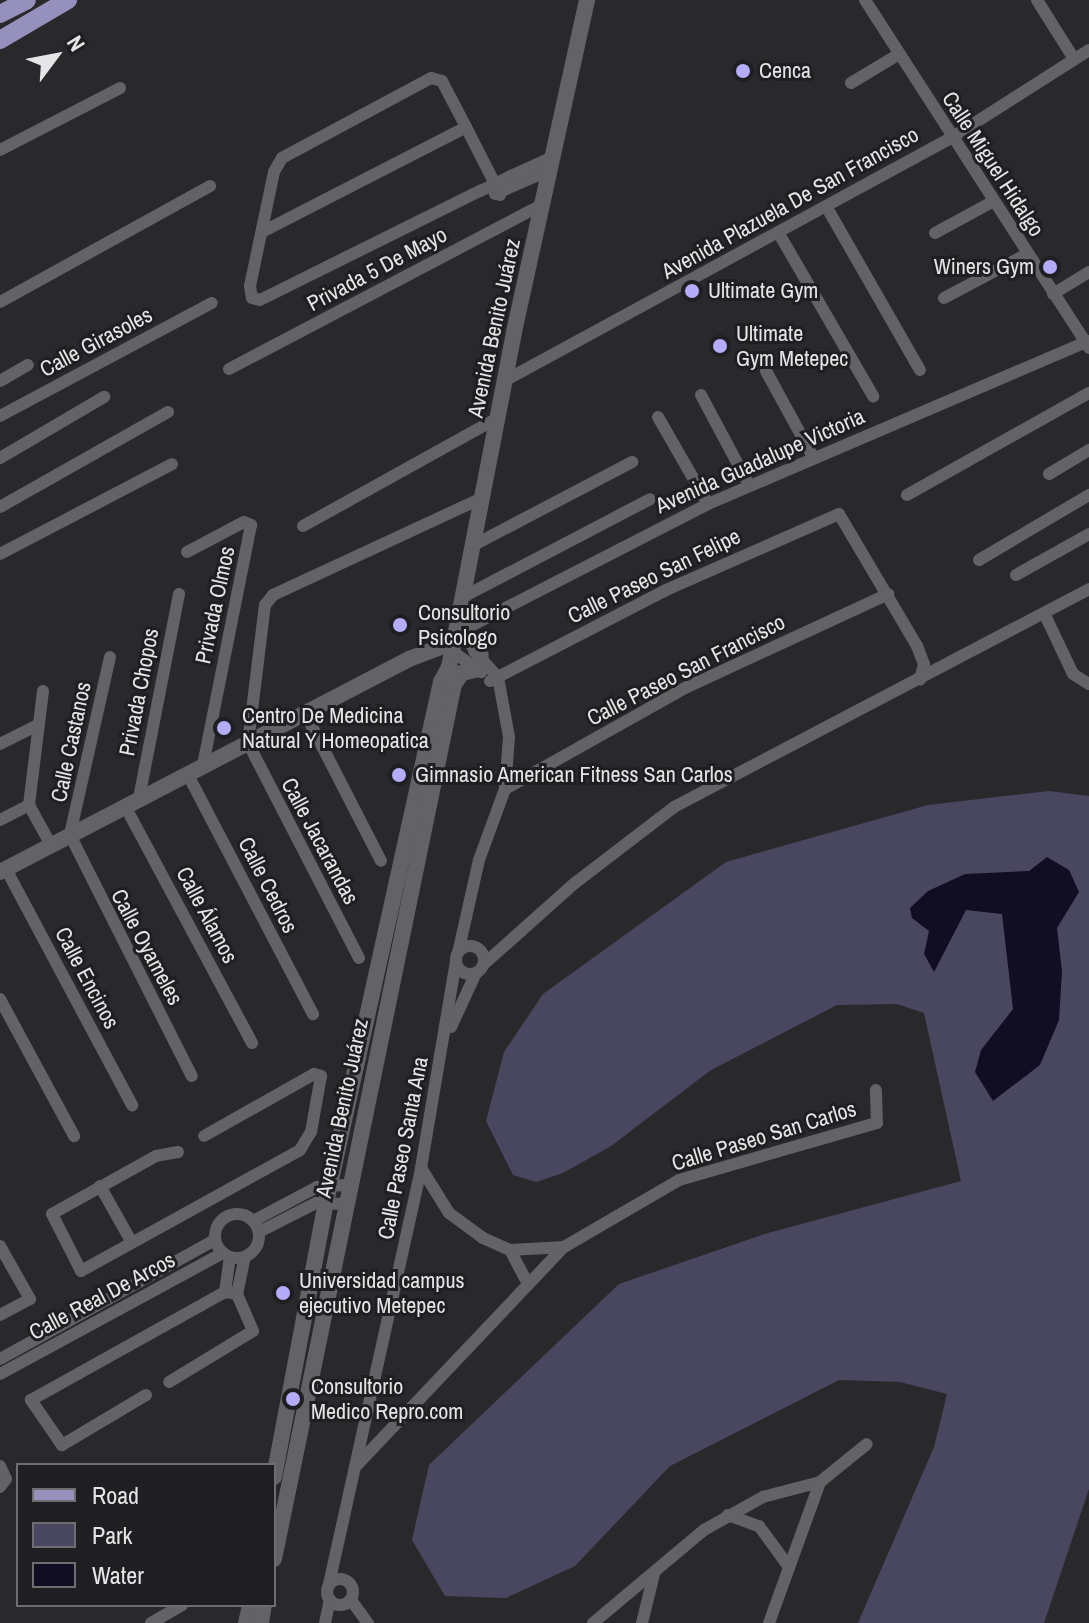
<!DOCTYPE html>
<meta charset="utf-8">
<style>
body{margin:0}
#map{position:relative;width:1089px;height:1623px;overflow:hidden;background:#29292c;font-family:"Archivo Narrow",sans-serif}
div>[style]{position:absolute}
[style*='--x']{left:calc(var(--x)*1px);top:calc(var(--y)*1px);width:calc(var(--w)*1px);rotate:calc(var(--a)*1deg)}
.green>*{inset:0;background:#494760}
.water>*{inset:0;background:#110e24}
.street>*{height:12px;margin:-6px;padding:0 6px;transform-origin:6px;border-radius:6px;background:#636366}
.street>.ring{margin:-6px;padding:0;box-sizing:content-box;background:none;border:12px solid #636366;border-radius:50%}
.secondary>*{height:16px;margin:-8px;padding:0 8px;transform-origin:8px;border-radius:8px;background:#636366}
.primary>*{height:18px;margin:-9px;padding:0 9px;transform-origin:9px;border-radius:9px;background:#9591bc}
.dots>*{width:22px;height:22px;translate:-50% -50%;box-sizing:border-box;border:4px solid #1f1f22;border-radius:50%}
span{translate:-50% -50%;white-space:nowrap;text-align:center;line-height:1.15;-webkit-text-stroke:6px #1f1f22;paint-order:stroke}
.poi-label{font-size:22px;color:#e5e5e7}
.left{translate:0 -50%;text-align:left}
.right{translate:-100% -50%;text-align:right}
.street-label{font-size:22px;color:#e5e5e7}
.legend{position:absolute;left:16px;top:1463px;width:260px;height:144px;box-sizing:border-box;background:#1f1f22;border:2px solid #6e6e71;margin:0;padding:10px 14px;list-style:none;font-size:24px;color:#e5e5e7}
.legend li{display:flex;align-items:center;gap:16px;height:40px}
.legend b{width:40px;border:2px solid #6e6e71}
.north{position:absolute;left:16px;top:16px;width:80px;height:80px;-webkit-text-stroke:6px #1f1f22;paint-order:stroke;rotate:58deg;font-size:22px;font-weight:700;line-height:32px;text-align:center;color:#e5e5e7}
.north::after{content:'';display:block;margin:auto;width:28px;height:36px;background:#e5e5e7;clip-path:polygon(50% 0,100% 100%,50% 72%,0 100%)}
</style>
<div id="map">
<div class="green">
<i style="clip-path:polygon(1049px 791px,1089px 796px,1089px 1489px,1044px 1623px,858px 1623px,934px 1447px,947px 1394px,900px 1382px,839px 1380px,670px 1466px,575px 1566px,506px 1598px,445px 1596px,412px 1540px,429px 1465px,619px 1284px,768px 1233px,961px 1181px,924px 1013px,897px 1004px,837px 1005px,711px 1070px,611px 1146px,563px 1173px,536px 1182px,513px 1175px,486px 1121px,504px 1052px,543px 994px,726px 862px,928px 805px)"></i>
</div>
<div class="water">
<i style="clip-path:polygon(1047px 857px,1069px 870px,1079px 892px,1057px 928px,1062px 971px,1059px 1020px,1040px 1065px,993px 1101px,975px 1072px,981px 1050px,1013px 1009px,1002px 914px,966px 910px,934px 972px,924px 954px,929px 931px,912px 918px,910px 908px,928px 891px,965px 874px,1029px 871px)"></i>
</div>
<div class="street">
<i style="--x:865;--y:0;--w:414;--a:57.2"></i>
<i style="--x:1037;--y:0;--w:70;--a:57.9"></i>
<i style="--x:851;--y:83;--w:56;--a:-31.1"></i>
<i style="--x:0;--y:150;--w:135;--a:-27.3"></i>
<i style="--x:495;--y:194;--w:60;--a:-23.6"></i>
<i style="--x:500;--y:195;--w:12;--a:-114"></i>
<i style="--x:495;--y:184;--w:64;--a:-117"></i>
<i style="--x:466;--y:127;--w:52;--a:-117.6"></i>
<i style="--x:442;--y:81;--w:11;--a:-165"></i>
<i style="--x:431;--y:78;--w:169;--a:151.8"></i>
<i style="--x:282;--y:158;--w:16;--a:120"></i>
<i style="--x:274;--y:172;--w:116;--a:101.9"></i>
<i style="--x:250;--y:286;--w:12;--a:81"></i>
<i style="--x:252;--y:298;--w:8;--a:14"></i>
<i style="--x:260;--y:300;--w:246;--a:-26.4"></i>
<i style="--x:480;--y:191;--w:17;--a:-25"></i>
<i style="--x:495;--y:184;--w:18;--a:-27"></i>
<i style="--x:511;--y:176;--w:46;--a:-24.3"></i>
<i style="--x:826;--y:206;--w:189;--a:60.2"></i>
<i style="--x:262;--y:232;--w:229;--a:-27.2"></i>
<i style="--x:778;--y:232;--w:190;--a:59.9"></i>
<i style="--x:935;--y:233;--w:65;--a:-28.5"></i>
<i style="--x:1053;--y:294;--w:42;--a:-31.4"></i>
<i style="--x:944;--y:298;--w:94;--a:-27.9"></i>
<i style="--x:0;--y:302;--w:240;--a:-28.9"></i>
<i style="--x:229;--y:369;--w:355;--a:-27.7"></i>
<i style="--x:766;--y:371;--w:98;--a:61.3"></i>
<i style="--x:0;--y:381;--w:32;--a:-30"></i>
<i style="--x:504;--y:381;--w:509;--a:-28.53"></i>
<i style="--x:951;--y:138;--w:164;--a:-32.5"></i>
<i style="--x:701;--y:395;--w:102;--a:61.9"></i>
<i style="--x:0;--y:416;--w:240;--a:-28.1"></i>
<i style="--x:658;--y:417;--w:100;--a:60.1"></i>
<i style="--x:0;--y:458;--w:121;--a:-30.4"></i>
<i style="--x:1049;--y:474;--w:47;--a:-31"></i>
<i style="--x:907;--y:495;--w:209;--a:-29.3"></i>
<i style="--x:0;--y:507;--w:193;--a:-29.5"></i>
<i style="--x:303;--y:526;--w:221;--a:-29"></i>
<i style="--x:472;--y:546;--w:181;--a:-27.7"></i>
<i style="--x:187;--y:552;--w:64;--a:-27.8"></i>
<i style="--x:244;--y:522;--w:8;--a:23"></i>
<i style="--x:251;--y:525;--w:246;--a:101.3"></i>
<i style="--x:0;--y:554;--w:194;--a:-27.6"></i>
<i style="--x:979;--y:560;--w:128;--a:-30.6"></i>
<i style="--x:1016;--y:575;--w:84;--a:-29.3"></i>
<i style="--x:461;--y:598;--w:213;--a:-27.6"></i>
<i style="--x:1045;--y:615;--w:65;--a:64.6"></i>
<i style="--x:1073;--y:674;--w:19;--a:32"></i>
<i style="--x:457;--y:633;--w:282;--a:-27.2"></i>
<i style="--x:708;--y:504;--w:414;--a:-23.2"></i>
<i style="--x:452;--y:651;--w:36;--a:36"></i>
<i style="--x:110;--y:657;--w:182;--a:102.7"></i>
<i style="--x:70;--y:835;--w:270;--a:63.2"></i>
<i style="--x:490;--y:681;--w:198;--a:-27.3"></i>
<i style="--x:666;--y:590;--w:189;--a:-23.7"></i>
<i style="--x:839;--y:514;--w:153;--a:59.4"></i>
<i style="--x:917;--y:646;--w:19;--a:69"></i>
<i style="--x:924;--y:664;--w:16;--a:104"></i>
<i style="--x:43;--y:691;--w:115;--a:97"></i>
<i style="--x:29;--y:805;--w:46;--a:61.2"></i>
<i style="--x:305;--y:713;--w:166;--a:62.8"></i>
<i style="--x:0;--y:744;--w:42;--a:-26.6"></i>
<i style="--x:188;--y:775;--w:270;--a:62.4"></i>
<i style="--x:505;--y:789;--w:206;--a:-29.3"></i>
<i style="--x:685;--y:688;--w:224;--a:-24.8"></i>
<i style="--x:139;--y:798;--w:208;--a:-78.9"></i>
<i style="--x:125;--y:806;--w:269;--a:61.8"></i>
<i style="--x:0;--y:820;--w:33;--a:-27"></i>
<i style="--x:6;--y:869;--w:268;--a:61.9"></i>
<i class="ring" style="left:456px;top:946px;width:16px;height:16px"></i>
<i style="--x:458;--y:953;--w:95;--a:-77.3"></i>
<i style="--x:479;--y:860;--w:76;--a:-69.9"></i>
<i style="--x:505;--y:789;--w:52;--a:-85.6"></i>
<i style="--x:509;--y:737;--w:61;--a:-100.4"></i>
<i style="--x:498;--y:677;--w:35;--a:-133"></i>
<i style="--x:359;--y:958;--w:242;--a:-117.3"></i>
<i style="--x:248;--y:743;--w:139;--a:-83"></i>
<i style="--x:265;--y:605;--w:13;--a:-51"></i>
<i style="--x:273;--y:595;--w:230;--a:-24.9"></i>
<i style="--x:484;--y:964;--w:122;--a:-41.7"></i>
<i style="--x:575;--y:883;--w:125;--a:-37.5"></i>
<i style="--x:674;--y:807;--w:469;--a:-27.7"></i>
<i style="--x:0;--y:999;--w:156;--a:61.6"></i>
<i style="--x:451;--y:1027;--w:60;--a:-65.2"></i>
<i style="--x:178;--y:1152;--w:22;--a:170"></i>
<i style="--x:156;--y:1156;--w:119;--a:150.9"></i>
<i style="--x:52;--y:1214;--w:64;--a:63"></i>
<i style="--x:81;--y:1271;--w:250;--a:-28.9"></i>
<i style="--x:300;--y:1150;--w:21;--a:-59"></i>
<i style="--x:311;--y:1132;--w:57;--a:-79.9"></i>
<i style="--x:321;--y:1076;--w:7;--a:-164"></i>
<i style="--x:314;--y:1074;--w:126;--a:150.6"></i>
<i style="--x:421;--y:1168;--w:53;--a:58.1"></i>
<i style="--x:449;--y:1213;--w:42;--a:36.3"></i>
<i style="--x:483;--y:1238;--w:30;--a:24"></i>
<i style="--x:510;--y:1250;--w:54;--a:-3.2"></i>
<i style="--x:100;--y:1186;--w:63;--a:60.6"></i>
<i class="ring" style="left:215px;top:1214px;width:32px;height:32px"></i>
<i style="--x:253;--y:1221;--w:72;--a:-28"></i>
<i style="--x:317;--y:1187;--w:31;--a:-4"></i>
<i style="--x:259;--y:1232;--w:64;--a:-27"></i>
<i style="--x:316;--y:1203;--w:28;--a:2"></i>
<i style="--x:0;--y:1246;--w:61;--a:60.5"></i>
<i style="--x:30;--y:1299;--w:34;--a:152"></i>
<i style="--x:510;--y:1250;--w:38;--a:62"></i>
<i style="--x:225;--y:1292;--w:35;--a:-82"></i>
<i style="--x:237;--y:1294;--w:38;--a:-78"></i>
<i style="--x:0;--y:1359;--w:246;--a:-29"></i>
<i style="--x:0;--y:1374;--w:254;--a:-28.5"></i>
<i style="--x:146;--y:1395;--w:98;--a:149.2"></i>
<i style="--x:62;--y:1445;--w:55;--a:-124.6"></i>
<i style="--x:31;--y:1400;--w:222;--a:-29.1"></i>
<i style="--x:225;--y:1292;--w:12;--a:9"></i>
<i style="--x:237;--y:1294;--w:40;--a:66.6"></i>
<i style="--x:253;--y:1331;--w:98;--a:148.7"></i>
<i style="--x:0;--y:1466;--w:14;--a:65"></i>
<i style="--x:6;--y:1479;--w:10;--a:127"></i>
<i style="--x:355;--y:1467;--w:303;--a:-46.5"></i>
<i style="--x:564;--y:1247;--w:133;--a:-30.2"></i>
<i style="--x:679;--y:1180;--w:206;--a:-16.1"></i>
<i style="--x:877;--y:1123;--w:33;--a:-92"></i>
<i style="--x:728;--y:1515;--w:33;--a:20"></i>
<i style="--x:759;--y:1526;--w:51;--a:53.8"></i>
<i class="ring" style="left:327px;top:1579px;width:14px;height:14px"></i>
<i style="--x:329;--y:1584;--w:426;--a:-77.5"></i>
<i style="--x:421;--y:1168;--w:209;--a:-80.4"></i>
<i style="--x:351;--y:1600;--w:29;--a:54"></i>
<i style="--x:151;--y:1623;--w:36;--a:-30"></i>
<i style="--x:325;--y:1623;--w:24;--a:-78"></i>
<i style="--x:593;--y:1623;--w:145;--a:-40"></i>
<i style="--x:704;--y:1530;--w:68;--a:-29.2"></i>
<i style="--x:763;--y:1497;--w:59;--a:-14.7"></i>
<i style="--x:820;--y:1482;--w:60;--a:-39"></i>
<i style="--x:642;--y:1623;--w:50;--a:-76.2"></i>
<i style="--x:769;--y:1623;--w:150;--a:-70.1"></i>
</div>
<div class="secondary">
<i style="--x:457;--y:620;--w:43;--a:56.3"></i>
<i style="--x:454;--y:684;--w:14;--a:-54"></i>
<i style="--x:462;--y:673;--w:17;--a:-13"></i>
<i style="--x:0;--y:872;--w:461;--a:-27.5"></i>
<i style="--x:409;--y:659;--w:48;--a:-20.7"></i>
<i style="--x:274;--y:1477;--w:280;--a:-79.3"></i>
<i style="--x:326;--y:1202;--w:533;--a:-77.53"></i>
<i style="--x:441;--y:682;--w:17;--a:-62"></i>
<i style="--x:449;--y:667;--w:341;--a:-79"></i>
<i style="--x:514;--y:332;--w:340;--a:-77.6"></i>
<i style="--x:274;--y:1559;--w:893;--a:-78.38"></i>
<i style="--x:454;--y:684;--w:18;--a:-106"></i>
<i style="--x:246;--y:1623;--w:18;--a:-77"></i>
<i style="--x:261;--y:1623;--w:18;--a:-81"></i>
</div>
<div class="primary">
<i style="--x:0;--y:14;--w:30;--a:-27"></i>
<i style="--x:0;--y:40;--w:79;--a:-30.5"></i>
</div>
<div class="dots">
<i style="left:743px;top:71px;background:#b4acf9"></i>
<i style="left:1050px;top:267px;background:#b4acf9"></i>
<i style="left:692px;top:291px;background:#b4acf9"></i>
<i style="left:720px;top:346px;background:#b4acf9"></i>
<i style="left:400px;top:625px;background:#b4acf9"></i>
<i style="left:224px;top:728px;background:#b4acf9"></i>
<i style="left:399px;top:775px;background:#b4acf9"></i>
<i style="left:283px;top:1293px;background:#b4acf9"></i>
<i style="left:293px;top:1399px;background:#b4acf9"></i>
</div>
<div class="poi-label">
<span class="left" style="left:759px;top:71px">Cenca</span>
<span class="right" style="left:1034px;top:267px">Winers Gym</span>
<span class="left" style="left:708px;top:291px">Ultimate Gym</span>
<span class="left" style="left:736px;top:346px">Ultimate<br>Gym Metepec</span>
<span class="left" style="left:418px;top:625px">Consultorio<br>Psicologo</span>
<span class="left" style="left:242px;top:728px">Centro De Medicina<br>Natural Y Homeopatica</span>
<span class="left" style="left:415px;top:775px">Gimnasio American Fitness San Carlos</span>
<span class="left" style="left:299px;top:1293px">Universidad campus<br>ejecutivo Metepec</span>
<span class="left" style="left:311px;top:1399px">Consultorio<br>Medico Repro.com</span>
</div>
<div class="street-label">
<span style="left:993px;top:164px;rotate:57deg">Calle Miguel Hidalgo</span>
<span style="left:790px;top:203px;rotate:-29deg">Avenida Plazuela De San Francisco</span>
<span style="left:377px;top:269px;rotate:-28deg">Privada 5 De Mayo</span>
<span style="left:494px;top:328px;rotate:-78deg">Avenida Benito Juárez</span>
<span style="left:96px;top:342px;rotate:-28deg">Calle Girasoles</span>
<span style="left:760px;top:461px;rotate:-24deg">Avenida Guadalupe Victoria</span>
<span style="left:654px;top:576px;rotate:-26deg">Calle Paseo San Felipe</span>
<span style="left:215px;top:605px;rotate:-78deg">Privada Olmos</span>
<span style="left:686px;top:670px;rotate:-27deg">Calle Paseo San Francisco</span>
<span style="left:139px;top:692px;rotate:-79deg">Privada Chopos</span>
<span style="left:71px;top:742px;rotate:-78deg">Calle Castanos</span>
<span style="left:320px;top:841px;rotate:62deg">Calle Jacarandas</span>
<span style="left:268px;top:885px;rotate:63deg">Calle Cedros</span>
<span style="left:207px;top:915px;rotate:62deg">Calle Álamos</span>
<span style="left:147px;top:947px;rotate:62deg">Calle Oyameles</span>
<span style="left:87px;top:978px;rotate:62deg">Calle Encinos</span>
<span style="left:342px;top:1108px;rotate:-78deg">Avenida Benito Juárez</span>
<span style="left:764px;top:1136px;rotate:-17deg">Calle Paseo San Carlos</span>
<span style="left:403px;top:1148px;rotate:-79deg">Calle Paseo Santa Ana</span>
<span style="left:102px;top:1296px;rotate:-28deg">Calle Real De Arcos</span>
</div>
<ul class="legend">
<li><b style="height:10px;background:#9591bc"></b>Road</li>
<li><b style="height:22px;background:#494760"></b>Park</li>
<li><b style="height:22px;background:#110e24"></b>Water</li>
</ul>
<div class="north">N</div>
</div>
